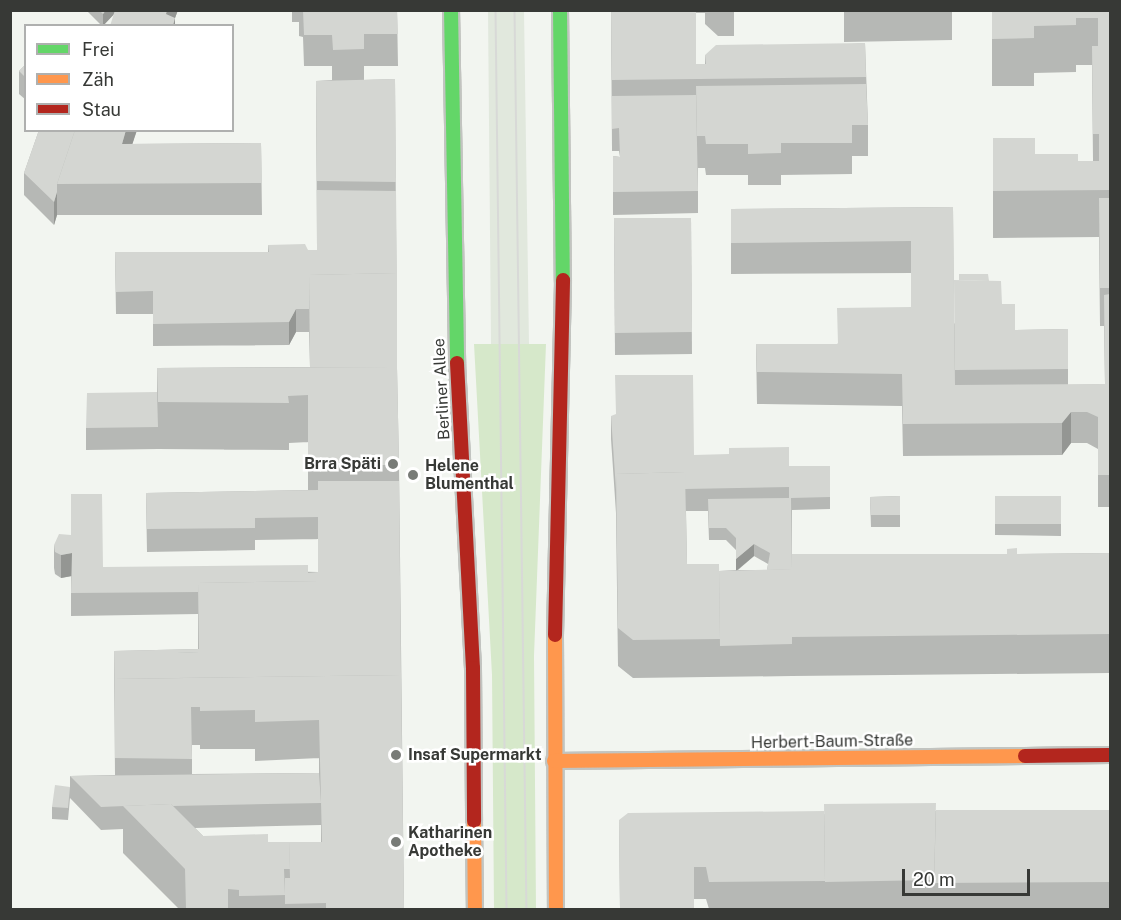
<!DOCTYPE html>
<meta charset="utf-8">
<style>
body{margin:0}
#map{position:relative;width:1121px;height:920px;overflow:hidden;background:#f2f5f0;font-family:"Public Sans",sans-serif}
div>[style]{position:absolute}
[style*='--x']{left:calc(var(--x)*1px);top:calc(var(--y)*1px);width:calc(var(--w)*1px);rotate:calc(var(--a)*1deg)}
.built>*{inset:0;background:#e1e8dd}
.green>*{inset:0;background:#d6e8ca}
.roads{filter:drop-shadow(2px 0 #c2c4c0) drop-shadow(-2px 0 #c2c4c0) drop-shadow(0 2px #c2c4c0) drop-shadow(0 -2px #c2c4c0)}
.fast>*{height:14px;margin:-7px;padding:0 7px;transform-origin:7px;border-radius:7px;background:#63d668}
.slow>*{height:14px;margin:-7px;padding:0 7px;transform-origin:7px;border-radius:7px;background:#ff974d}
.jam>*{height:14px;margin:-7px;padding:0 7px;transform-origin:7px;border-radius:7px;background:#b3261e}
.tram>*{height:1.5px;margin:-0.75px;padding:0 0.75px;transform-origin:0.75px;border-radius:0.75px;background:#d8d9d7}
.wall>*{inset:0;background:#b6b8b5}
.shaded-wall>*{inset:0;background:#949693}
.building>*{inset:0;background:#d4d6d2}
.dots>*{width:16px;height:16px;translate:-50% -50%;box-sizing:border-box;border:3px solid #fff;border-radius:50%}
span{translate:-50% -50%;white-space:nowrap;text-align:center;line-height:1.15;-webkit-text-stroke:5px #fff;paint-order:stroke}
.street-label{font-size:16px;color:#373936}
.poi-label{font-size:16px;color:#373936;font-weight:700}
.right{translate:-100% -50%;text-align:right}
.left{translate:0 -50%;text-align:left}
.frame{position:absolute;inset:0;border:12px solid #373936;pointer-events:none}
.legend{position:absolute;left:24px;top:24px;width:210px;height:108px;box-sizing:border-box;background:#fff;border:2px solid #afb0af;margin:0;padding:8px 10px;list-style:none;font-size:18px;color:#373936}
.legend li{display:flex;align-items:center;gap:12px;height:30px}
.legend b{width:30px;border:2px solid #afb0af}
.scale{position:absolute;left:902px;top:869px;width:128px;height:27px;box-sizing:border-box;border:3px solid #373936;border-top:0;padding-left:8px;font-size:18px;line-height:21px;white-space:nowrap;color:#373936;-webkit-text-stroke:4px #fff;paint-order:stroke}
</style>
<div id="map">
<div class="built">
<i style="clip-path:polygon(488px 11px,524px 11px,529px 344px,491px 344px)"></i>
</div>
<div class="green">
<i style="clip-path:polygon(474px 344px,546px 344px,534px 656px,536px 909px,494px 909px,492px 675px)"></i>
</div>
<div class="roads">
<div class="fast">
<i style="--x:451;--y:10;--w:353;--a:89"></i>
<i style="--x:560;--y:10;--w:270;--a:89.4"></i>
</div>
<div class="slow">
<i style="--x:555;--y:635;--w:275;--a:89.8"></i>
<i style="--x:554;--y:761;--w:471;--a:-0.6"></i>
<i style="--x:474;--y:821;--w:89;--a:89.4"></i>
</div>
<div class="jam">
<i style="--x:457;--y:363;--w:305;--a:87"></i>
<i style="--x:473;--y:668;--w:153;--a:89.6"></i>
<i style="--x:555;--y:635;--w:355;--a:-88.7"></i>
<i style="--x:1025;--y:756;--w:85;--a:-0.7"></i>
</div>
</div>
<div class="tram">
<i style="--x:496;--y:10;--w:900;--a:89.3"></i>
<i style="--x:515;--y:10;--w:900;--a:89.24"></i>
</div>
<div class="wall">
<i style="clip-path:polygon(86px 10px,178px 10px,175px 18px,175px 26px,114px 14px,102px 26px)"></i>
<i style="clip-path:polygon(evenodd,292px 10px,397px 10px,398px 66px,364px 66px,364px 80px,395px 79px,397px 368px,399px 465px,404px 909px,179px 909px,123px 853px,123px 829px,101px 830px,70px 798px,68px 820px,52px 819px,52px 807px,70px 787px,70px 776px,115px 775px,114px 651px,198px 649px,198px 614px,71px 616px,71px 576px,61px 578px,55px 574px,54px 568px,54px 545px,103px 567px,318px 572px,318px 539px,255px 540px,255px 550px,147px 552px,146px 493px,308px 490px,308px 442px,289px 443px,289px 450px,158px 449px,86px 450px,86px 428px,157px 392px,157px 368px,310px 367px,309px 332px,296px 332px,289px 345px,153px 346px,153px 314px,116px 314px,115px 252px,268px 252px,268px 245px,308px 250px,317px 250px,316px 81px,332px 80px,332px 66px,304px 66px,303px 37px,299px 36px,299px 22px,292px 22px,292px 10px,192px 745px,200px 745px,200px 749px,255px 749px,255px 761px,319px 758px,319px 773px,192px 774px,192px 745px,292px 10px,321px 825px,321px 842px,268px 842px,203px 836px,195px 828px,321px 825px)"></i>
<i style="clip-path:polygon(611px 10px,734px 10px,734px 36px,718px 36px,705px 24px,705px 13px,696px 13px,696px 64px,705px 64px,705px 55px,865px 43px,868px 125px,868px 156px,852px 156px,852px 174px,781px 175px,781px 185px,748px 185px,748px 175px,706px 175px,705px 168px,698px 168px,698px 213px,613px 215px,613px 156px,620px 157px,619px 151px,612px 151px)"></i>
<i style="clip-path:polygon(844px 10px,952px 10px,952px 40px,844px 42px)"></i>
<i style="clip-path:polygon(992px 10px,1110px 10px,1110px 507px,1098px 507px,1098px 449px,1087px 443px,1071px 443px,1062px 455px,903px 456px,902px 406px,757px 404px,756px 344px,837px 344px,911px 307px,911px 273px,731px 274px,731px 209px,953px 207px,954px 324px,989px 281px,1015px 330px,1068px 329px,1068px 385px,1105px 384px,1104px 326px,1100px 326px,1099px 237px,993px 238px,993px 138px,1035px 154px,1078px 161px,1093px 161px,1092px 65px,1076px 65px,1076px 72px,1034px 73px,1034px 86px,992px 86px)"></i>
<i style="clip-path:polygon(26px 64px,26px 100px,19px 94px,19px 71px)"></i>
<i style="clip-path:polygon(39px 130px,137px 130px,132px 144px,261px 143px,262px 215px,57px 215px,54px 225px,24px 195px,24px 173px)"></i>
<i style="clip-path:polygon(614px 218px,691px 218px,692px 354px,615px 355px)"></i>
<i style="clip-path:polygon(evenodd,611px 416px,694px 455px,789px 466px,830px 466px,830px 509px,792px 510px,792px 633px,1017px 554px,1110px 553px,1110px 673px,792px 676px,633px 678px,618px 666px,616px 513px,611px 439px,611px 416px,686px 511px,708px 511px,709px 540px,726px 540px,736px 550px,736px 570px,719px 571px,687px 564px,686px 511px,611px 416px,754px 556px,768px 564px,767px 570px,738px 570px,754px 556px)"></i>
<i style="clip-path:polygon(900px 496px,900px 527px,871px 527px,870px 497px)"></i>
<i style="clip-path:polygon(995px 496px,1061px 496px,1061px 536px,995px 535px)"></i>
<i style="clip-path:polygon(1110px 810px,1110px 909px,709px 909px,706px 899px,694px 899px,694px 909px,620px 909px,619px 820px,936px 811px)"></i>
</div>
<div class="shaded-wall">
<i style="clip-path:polygon(106px 10px,118px 10px,103px 26px,103px 14px)"></i>
<i style="clip-path:polygon(167px 10px,178px 10px,175px 18px,175px 26px,166px 26px,166px 14px)"></i>
<i style="clip-path:polygon(126px 130px,137px 130px,122px 176px,122px 144px)"></i>
<i style="clip-path:polygon(57px 192px,57px 215px,54px 225px,54px 202px)"></i>
<i style="clip-path:polygon(296px 309px,296px 332px,289px 345px,289px 322px)"></i>
<i style="clip-path:polygon(1071px 412px,1071px 443px,1062px 455px,1062px 423px)"></i>
<i style="clip-path:polygon(754px 544px,754px 556px,736px 571px,736px 559px)"></i>
<i style="clip-path:polygon(72px 553px,72px 576px,61px 578px,61px 555px)"></i>
</div>
<div class="building">
<i style="clip-path:polygon(99px 10px,106px 10px,103px 14px)"></i>
<i style="clip-path:polygon(115px 10px,167px 10px,166px 14px,175px 18px,173px 26px,110px 26px)"></i>
<i style="clip-path:polygon(303px 10px,397px 10px,398px 34px,364px 34px,364px 49px,333px 50px,332px 35px,304px 35px)"></i>
<i style="clip-path:polygon(611px 10px,696px 10px,696px 64px,706px 64px,705px 55px,716px 45px,865px 43px,866px 77px,612px 80px)"></i>
<i style="clip-path:polygon(992px 10px,1110px 10px,1110px 190px,993px 191px,993px 138px,1035px 138px,1035px 154px,1078px 154px,1078px 161px,1099px 161px,1099px 134px,1093px 134px,1092px 46px,1098px 46px,1098px 18px,1076px 18px,1076px 25px,1034px 26px,1034px 38px,992px 39px)"></i>
<i style="clip-path:polygon(26px 64px,26px 78px,19px 71px)"></i>
<i style="clip-path:polygon(395px 79px,396px 182px,317px 181px,316px 81px)"></i>
<i style="clip-path:polygon(866px 84px,868px 125px,852px 125px,852px 143px,781px 143px,781px 153px,748px 154px,748px 144px,706px 144px,705px 136px,697px 136px,696px 86px)"></i>
<i style="clip-path:polygon(696px 95px,698px 191px,613px 192px,613px 156px,620px 157px,619px 128px,612px 129px,612px 96px)"></i>
<i style="clip-path:polygon(39px 130px,75px 130px,57px 184px,57px 192px,54px 202px,24px 173px)"></i>
<i style="clip-path:polygon(75px 130px,126px 130px,122px 144px,261px 143px,262px 183px,57px 184px)"></i>
<i style="clip-path:polygon(317px 190px,396px 191px,397px 273px,309px 275px,309px 309px,296px 309px,289px 322px,153px 324px,153px 291px,116px 292px,115px 252px,269px 252px,268px 245px,305px 244px,308px 250px,317px 250px)"></i>
<i style="clip-path:polygon(1099px 198px,1110px 198px,1110px 288px,1100px 288px)"></i>
<i style="clip-path:polygon(953px 207px,955px 385px,1105px 384px,1104px 295px,1110px 294px,1110px 475px,1098px 475px,1098px 417px,1087px 412px,1071px 412px,1062px 423px,903px 424px,902px 374px,757px 372px,756px 344px,838px 344px,837px 308px,911px 307px,911px 241px,731px 243px,731px 209px)"></i>
<i style="clip-path:polygon(614px 218px,691px 218px,692px 332px,615px 333px)"></i>
<i style="clip-path:polygon(397px 273px,397px 367px,310px 367px,309px 275px)"></i>
<i style="clip-path:polygon(959px 274px,988px 274px,989px 281px,959px 280px)"></i>
<i style="clip-path:polygon(954px 280px,1001px 281px,1002px 304px,1015px 304px,1015px 330px,1068px 329px,1068px 369px,955px 370px)"></i>
<i style="clip-path:polygon(397px 367px,399px 465px,308px 465px,308px 395px,288px 396px,289px 403px,158px 402px,157px 368px)"></i>
<i style="clip-path:polygon(615px 375px,693px 375px,694px 455px,729px 454px,729px 448px,789px 447px,789px 487px,685px 489px,685px 472px,616px 474px,616px 490px,611px 416px,616px 414px)"></i>
<i style="clip-path:polygon(157px 392px,158px 427px,86px 428px,87px 393px)"></i>
<i style="clip-path:polygon(789px 466px,830px 466px,830px 497px,791px 498px,792px 569px,767px 570px,770px 553px,754px 544px,736px 559px,736px 538px,726px 528px,709px 528px,708px 499px,789px 498px)"></i>
<i style="clip-path:polygon(685px 472px,687px 564px,719px 564px,720px 639px,633px 640px,618px 628px,616px 474px)"></i>
<i style="clip-path:polygon(318px 481px,399px 481px,401px 675px,177px 678px,177px 653px,199px 652px,198px 583px,318px 581px)"></i>
<i style="clip-path:polygon(318px 490px,318px 517px,255px 518px,255px 528px,147px 529px,146px 493px)"></i>
<i style="clip-path:polygon(71px 494px,102px 494px,103px 567px,308px 565px,308px 573px,318px 572px,318px 581px,198px 583px,198px 592px,71px 593px,72px 553px,61px 555px,55px 552px,54px 545px,59px 534px,71px 535px)"></i>
<i style="clip-path:polygon(900px 496px,900px 515px,871px 515px,870px 497px)"></i>
<i style="clip-path:polygon(995px 496px,1061px 496px,1061px 524px,995px 524px)"></i>
<i style="clip-path:polygon(1017px 548px,1017px 554px,1110px 553px,1110px 634px,792px 637px,792px 554px,1007px 554px,1007px 549px)"></i>
<i style="clip-path:polygon(792px 569px,792px 644px,720px 646px,719px 571px)"></i>
<i style="clip-path:polygon(199px 649px,199px 652px,177px 653px,177px 678px,115px 679px,115px 693px,114px 651px)"></i>
<i style="clip-path:polygon(401px 675px,404px 909px,326px 909px,326px 903px,285px 904px,285px 878px,290px 878px,289px 842px,322px 842px,319px 720px,255px 722px,255px 710px,200px 711px,200px 707px,191px 707px,192px 759px,115px 758px,115px 679px)"></i>
<i style="clip-path:polygon(319px 773px,321px 803px,173px 806px,171px 804px,101px 807px,70px 776px)"></i>
<i style="clip-path:polygon(55px 785px,70px 787px,68px 808px,52px 807px)"></i>
<i style="clip-path:polygon(936px 803px,934px 880px,825px 882px,824px 804px)"></i>
<i style="clip-path:polygon(171px 804px,203px 836px,268px 834px,268px 842px,289px 842px,290px 869px,284px 869px,285px 895px,239px 896px,239px 890px,228px 889px,228px 909px,186px 909px,185px 869px,123px 806px)"></i>
<i style="clip-path:polygon(936px 810px,1110px 810px,1110px 882px,934px 883px)"></i>
<i style="clip-path:polygon(824px 811px,825px 881px,709px 882px,706px 867px,694px 867px,694px 909px,620px 909px,619px 820px,628px 813px)"></i>
</div>
<div class="dots">
<i style="left:393px;top:464px;background:#787b77"></i>
<i style="left:413px;top:475px;background:#787b77"></i>
<i style="left:396px;top:755px;background:#787b77"></i>
<i style="left:396px;top:842px;background:#787b77"></i>
</div>
<div class="street-label">
<span style="left:442px;top:389px;rotate:-93deg">Berliner Allee</span>
<span style="left:832px;top:742px;rotate:-1deg">Herbert-Baum-Straße</span>
</div>
<div class="poi-label">
<span class="right" style="left:381px;top:464px">Brra Späti</span>
<span class="left" style="left:425px;top:475px">Helene<br>Blumenthal</span>
<span class="left" style="left:408px;top:755px">Insaf Supermarkt</span>
<span class="left" style="left:408px;top:842px">Katharinen<br>Apotheke</span>
</div>
<div class="frame"></div>
<ul class="legend">
<li><b style="height:8px;background:#63d668"></b>Frei</li>
<li><b style="height:8px;background:#ff974d"></b>Zäh</li>
<li><b style="height:8px;background:#b3261e"></b>Stau</li>
</ul>
<div class="scale">20 m</div>
</div>
